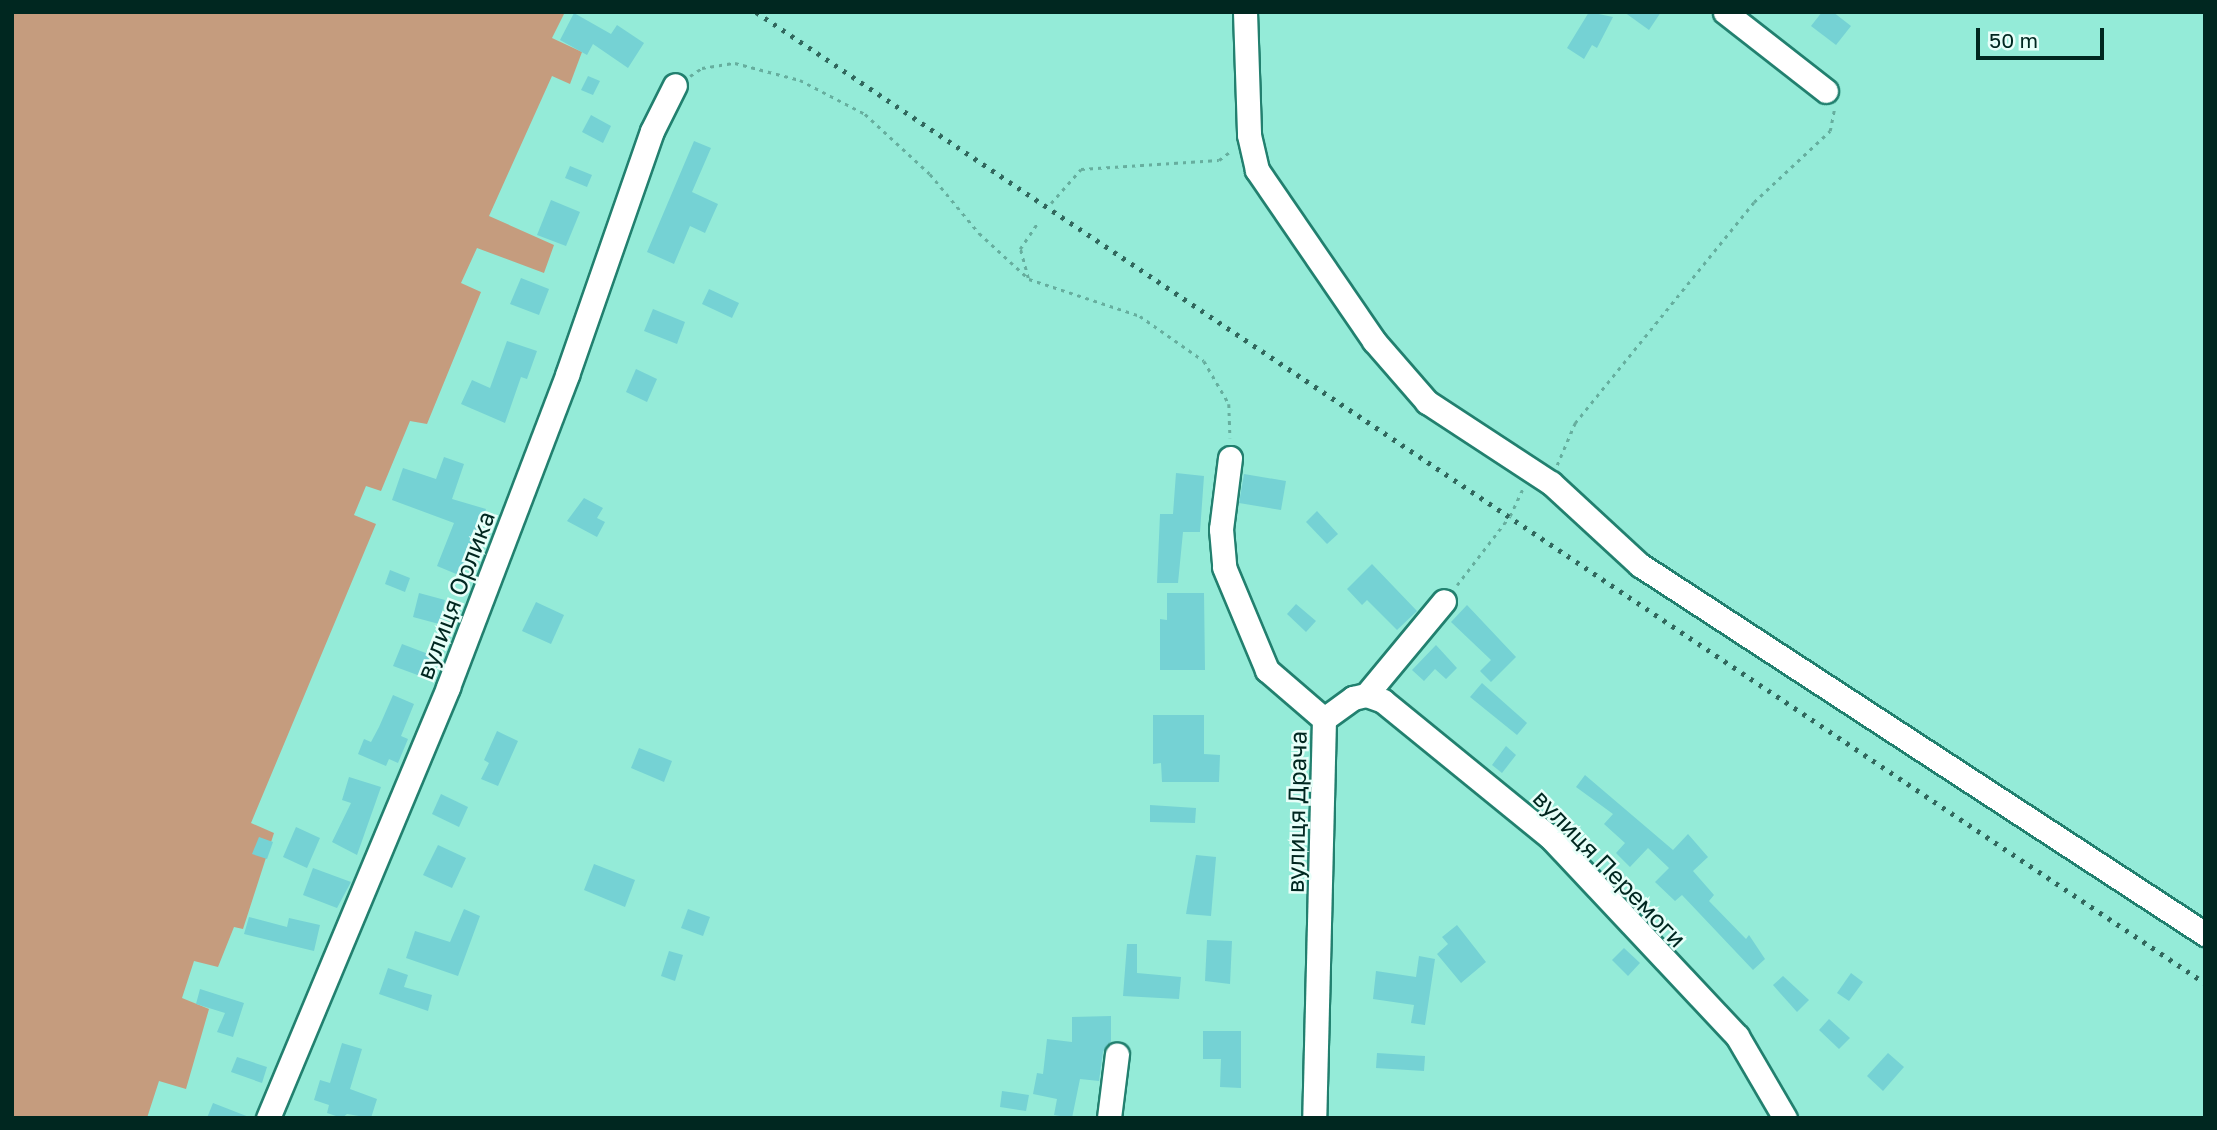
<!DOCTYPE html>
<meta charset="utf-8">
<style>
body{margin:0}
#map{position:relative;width:2217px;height:1130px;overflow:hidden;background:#94ebd8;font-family:"Golos Text",sans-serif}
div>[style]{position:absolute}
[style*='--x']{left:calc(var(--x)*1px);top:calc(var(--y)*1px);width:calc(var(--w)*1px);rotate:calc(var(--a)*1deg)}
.green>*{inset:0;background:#c59c7e}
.building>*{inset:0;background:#75d2d4}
.path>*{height:2.5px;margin-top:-1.25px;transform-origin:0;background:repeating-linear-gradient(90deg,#66ae9e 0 3.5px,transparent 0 8.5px)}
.roads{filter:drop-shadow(2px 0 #22806f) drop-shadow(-2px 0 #22806f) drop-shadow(0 2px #22806f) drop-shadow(0 -2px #22806f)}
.minor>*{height:23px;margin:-11.5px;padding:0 11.5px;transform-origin:11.5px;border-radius:11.5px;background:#fff}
.rail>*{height:5px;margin-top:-2.5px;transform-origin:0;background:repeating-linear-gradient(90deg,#31675d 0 3.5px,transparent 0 10.5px)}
span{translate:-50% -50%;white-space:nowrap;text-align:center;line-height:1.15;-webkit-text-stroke:5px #e7fff9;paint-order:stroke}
.street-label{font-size:24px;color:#002720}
.frame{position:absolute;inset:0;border:14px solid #002720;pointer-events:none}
.scale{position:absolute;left:1976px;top:28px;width:128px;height:32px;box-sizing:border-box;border:4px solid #002720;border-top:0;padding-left:9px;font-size:21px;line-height:24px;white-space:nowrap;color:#002720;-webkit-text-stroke:5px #e7fff9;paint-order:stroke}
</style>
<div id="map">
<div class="green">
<i style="clip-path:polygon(12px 12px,565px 12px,552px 38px,582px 52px,570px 84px,552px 76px,489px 216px,554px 245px,544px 273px,477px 248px,461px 283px,481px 292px,427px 424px,410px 421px,381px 491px,366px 486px,354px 515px,376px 524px,251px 823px,274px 833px,243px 929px,234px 927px,218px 967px,194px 961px,182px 998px,209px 1009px,186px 1089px,159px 1081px,147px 1118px,12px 1118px)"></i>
</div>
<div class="building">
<i style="clip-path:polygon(1589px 12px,1613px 17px,1597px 48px,1592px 45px,1584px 59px,1567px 48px)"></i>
<i style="clip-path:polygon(1624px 12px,1661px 12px,1649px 30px)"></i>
<i style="clip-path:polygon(1822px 12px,1833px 12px,1851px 26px,1836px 45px,1811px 26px)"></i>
<i style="clip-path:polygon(574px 13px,611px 34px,617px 25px,644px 43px,628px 68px,593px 44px,587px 55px,560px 40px)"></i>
<i style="clip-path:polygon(588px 76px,600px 81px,593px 95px,581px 90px)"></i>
<i style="clip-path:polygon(591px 115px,611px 126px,603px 143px,582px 132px)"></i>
<i style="clip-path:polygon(694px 141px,711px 148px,692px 192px,718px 204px,705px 233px,690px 226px,674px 264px,647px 252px)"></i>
<i style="clip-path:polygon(570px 166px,592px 175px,587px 187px,565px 178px)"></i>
<i style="clip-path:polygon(551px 200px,580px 212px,566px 246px,537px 235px)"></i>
<i style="clip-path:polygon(521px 278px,549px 289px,539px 315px,510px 304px)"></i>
<i style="clip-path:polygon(709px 289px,739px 303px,732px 318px,702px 304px)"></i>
<i style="clip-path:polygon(653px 309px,685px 322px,677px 344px,644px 331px)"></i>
<i style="clip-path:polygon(507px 341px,537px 351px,527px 379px,521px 377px,505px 423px,461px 404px,472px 380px,490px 388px)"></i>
<i style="clip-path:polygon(636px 369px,657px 379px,647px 402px,626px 392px)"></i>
<i style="clip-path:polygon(444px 457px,464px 464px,452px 499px,486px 509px,461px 576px,437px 566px,454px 523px,392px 500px,403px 468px,436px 479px)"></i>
<i style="clip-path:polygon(1176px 473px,1204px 476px,1200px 532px,1183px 532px,1178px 583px,1157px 583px,1160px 514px,1173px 514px)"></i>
<i style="clip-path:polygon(1244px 474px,1286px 481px,1281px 510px,1239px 503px)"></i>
<i style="clip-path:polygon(584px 498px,603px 508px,597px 518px,605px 522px,597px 537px,567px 521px)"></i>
<i style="clip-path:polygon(1317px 511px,1338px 534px,1327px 544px,1306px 522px)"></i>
<i style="clip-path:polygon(1372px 564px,1417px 611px,1397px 630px,1367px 600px,1362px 605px,1347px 589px)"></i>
<i style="clip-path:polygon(390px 570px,410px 578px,405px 592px,385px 584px)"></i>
<i style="clip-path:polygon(419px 593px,445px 600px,439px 624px,413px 617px)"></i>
<i style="clip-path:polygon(1167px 593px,1204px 593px,1205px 670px,1160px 670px,1160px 619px,1167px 620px)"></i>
<i style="clip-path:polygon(536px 602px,564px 615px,551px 644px,522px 631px)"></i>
<i style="clip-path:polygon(1296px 604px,1316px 621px,1306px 632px,1287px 614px)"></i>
<i style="clip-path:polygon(1467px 605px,1516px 657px,1491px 682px,1480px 671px,1491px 660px,1451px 622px)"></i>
<i style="clip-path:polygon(402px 644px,431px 655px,423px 677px,393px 666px)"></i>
<i style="clip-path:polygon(1436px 645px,1457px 668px,1446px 679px,1435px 669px,1424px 681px,1412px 670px)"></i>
<i style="clip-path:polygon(1482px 683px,1527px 723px,1517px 735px,1470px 697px)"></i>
<i style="clip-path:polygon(393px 695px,414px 704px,401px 736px,408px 739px,398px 763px,389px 759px,386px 766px,358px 754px,364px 739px,371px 742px,379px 727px)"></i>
<i style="clip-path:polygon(1153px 715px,1204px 715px,1204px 754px,1220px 755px,1219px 782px,1162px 782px,1161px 763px,1153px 764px)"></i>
<i style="clip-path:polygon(497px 731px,518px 741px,498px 786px,481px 779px,489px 763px,484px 760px)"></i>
<i style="clip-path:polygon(1506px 746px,1516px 755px,1502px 773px,1492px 765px)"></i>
<i style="clip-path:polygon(639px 748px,672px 761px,664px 782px,631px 768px)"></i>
<i style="clip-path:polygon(1585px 775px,1673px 850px,1688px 834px,1708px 857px,1693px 871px,1714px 895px,1709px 901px,1746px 939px,1749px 935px,1765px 959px,1753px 970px,1682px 895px,1675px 901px,1655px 882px,1669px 868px,1648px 848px,1630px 867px,1616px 853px,1625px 843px,1604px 824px,1613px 814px,1576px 787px)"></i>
<i style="clip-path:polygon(349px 777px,381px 787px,357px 855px,332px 842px,351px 803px,342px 800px)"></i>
<i style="clip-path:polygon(441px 794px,468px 807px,459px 827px,432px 814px)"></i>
<i style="clip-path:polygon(1150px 805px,1196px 808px,1195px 823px,1150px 822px)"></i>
<i style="clip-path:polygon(296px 827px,320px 838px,307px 868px,283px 857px)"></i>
<i style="clip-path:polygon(259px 837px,273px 842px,267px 859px,252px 854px)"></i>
<i style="clip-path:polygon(438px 845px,466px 858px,452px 888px,423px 875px)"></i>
<i style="clip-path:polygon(1196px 855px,1216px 857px,1211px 916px,1186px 914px)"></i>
<i style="clip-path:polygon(594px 864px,635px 880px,625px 907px,584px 890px)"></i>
<i style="clip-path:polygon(313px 868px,351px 882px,337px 908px,303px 895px)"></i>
<i style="clip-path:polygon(464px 909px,480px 916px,458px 976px,406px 958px,415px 931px,450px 942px)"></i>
<i style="clip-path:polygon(688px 909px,710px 917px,703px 936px,681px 928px)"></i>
<i style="clip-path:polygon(249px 917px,287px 927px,289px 918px,320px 925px,314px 951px,244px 934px)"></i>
<i style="clip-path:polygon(1457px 925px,1486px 962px,1461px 983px,1437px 954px,1448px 944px,1442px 937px)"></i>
<i style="clip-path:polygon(1207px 940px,1232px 941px,1230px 984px,1205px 981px)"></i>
<i style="clip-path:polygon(1127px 944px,1137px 944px,1137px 973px,1181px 977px,1179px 999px,1123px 996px)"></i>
<i style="clip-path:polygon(1624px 948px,1640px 963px,1628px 976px,1612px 960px)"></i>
<i style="clip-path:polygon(669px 951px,683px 955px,675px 981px,661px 976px)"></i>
<i style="clip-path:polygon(1419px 956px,1435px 959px,1425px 1025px,1411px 1023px,1414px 1005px,1373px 999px,1376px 971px,1416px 977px)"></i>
<i style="clip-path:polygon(388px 968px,408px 975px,404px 987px,432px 995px,428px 1011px,379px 994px)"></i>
<i style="clip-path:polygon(1851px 973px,1863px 982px,1849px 1001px,1837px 993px)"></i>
<i style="clip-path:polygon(1783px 976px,1809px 1000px,1797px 1012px,1773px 985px)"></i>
<i style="clip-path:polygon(200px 989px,244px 1003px,233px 1037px,217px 1032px,225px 1013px,196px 1004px)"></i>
<i style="clip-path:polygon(1111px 1016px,1111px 1041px,1103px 1052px,1099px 1081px,1080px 1079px,1072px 1118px,1054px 1115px,1057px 1099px,1033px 1094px,1037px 1073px,1043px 1074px,1047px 1039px,1072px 1042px,1072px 1017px)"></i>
<i style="clip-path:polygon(1829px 1019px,1850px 1038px,1839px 1049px,1819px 1030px)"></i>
<i style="clip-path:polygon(1203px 1031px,1241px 1031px,1241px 1088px,1220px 1087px,1221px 1059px,1203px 1059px)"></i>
<i style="clip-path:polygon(342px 1043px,362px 1049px,350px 1089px,377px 1099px,371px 1118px,347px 1114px,342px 1118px,327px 1113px,329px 1105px,314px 1100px,320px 1080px,330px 1083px)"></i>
<i style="clip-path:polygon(1377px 1053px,1425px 1056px,1424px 1071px,1376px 1068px)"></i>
<i style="clip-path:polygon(1888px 1053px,1904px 1067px,1883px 1091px,1867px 1076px)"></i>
<i style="clip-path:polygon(237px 1057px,267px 1067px,262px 1083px,231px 1072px)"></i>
<i style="clip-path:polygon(1002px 1091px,1029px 1095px,1026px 1111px,1000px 1107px)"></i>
<i style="clip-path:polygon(213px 1103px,249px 1117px,249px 1118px,207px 1118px)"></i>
</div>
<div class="path">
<i style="--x:690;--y:76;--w:14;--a:-34"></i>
<i style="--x:702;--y:68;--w:33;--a:-9"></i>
<i style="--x:735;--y:63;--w:67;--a:14.7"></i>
<i style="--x:800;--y:80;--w:73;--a:27.6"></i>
<i style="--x:865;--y:114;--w:88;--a:42.7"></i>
<i style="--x:930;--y:174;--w:77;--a:50.3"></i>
<i style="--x:979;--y:233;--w:68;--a:42.6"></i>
<i style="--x:1029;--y:279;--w:117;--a:18.4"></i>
<i style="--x:1140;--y:316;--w:78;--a:35.1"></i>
<i style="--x:1204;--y:361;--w:50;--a:59.8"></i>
<i style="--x:1229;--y:404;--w:34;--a:88"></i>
<i style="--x:1051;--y:203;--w:45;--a:-48.6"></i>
<i style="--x:1081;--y:169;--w:138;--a:-3.7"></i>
<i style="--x:1219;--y:160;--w:15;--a:-37"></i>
<i style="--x:1028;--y:278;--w:30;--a:-105"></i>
<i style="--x:1020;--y:249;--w:32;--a:-56"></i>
<i style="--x:1557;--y:465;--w:46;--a:-66.8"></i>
<i style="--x:1575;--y:423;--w:284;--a:-51"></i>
<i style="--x:1754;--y:202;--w:104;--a:-43.1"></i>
<i style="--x:1830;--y:131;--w:21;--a:-79"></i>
<i style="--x:1457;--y:585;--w:87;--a:-52.5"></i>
<i style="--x:1510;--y:516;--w:29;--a:-65"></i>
</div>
<div class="roads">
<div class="minor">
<i style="--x:1245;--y:12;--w:123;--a:88.1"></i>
<i style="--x:1249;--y:135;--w:36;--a:77"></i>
<i style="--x:1257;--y:170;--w:207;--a:55.6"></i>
<i style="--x:1374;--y:341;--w:81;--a:49"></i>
<i style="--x:1427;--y:402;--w:148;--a:33.2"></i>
<i style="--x:1551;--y:483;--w:121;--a:42.7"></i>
<i style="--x:1640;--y:565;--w:675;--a:33.15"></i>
<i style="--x:1725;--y:12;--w:128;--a:38"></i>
<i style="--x:1230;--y:458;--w:72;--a:97.2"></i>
<i style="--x:1221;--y:529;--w:38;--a:85"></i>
<i style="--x:1224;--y:567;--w:112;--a:67.3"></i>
<i style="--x:1267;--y:670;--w:75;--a:40.7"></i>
<i style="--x:1324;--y:719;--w:399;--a:91.4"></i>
<i style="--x:1366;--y:695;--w:122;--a:-50.3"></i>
<i style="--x:1324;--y:719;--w:36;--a:-36"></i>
<i style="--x:1353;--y:698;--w:13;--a:-13"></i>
<i style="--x:1366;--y:695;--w:18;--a:19"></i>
<i style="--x:1383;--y:701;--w:217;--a:39.2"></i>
<i style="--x:1551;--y:838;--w:272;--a:46.8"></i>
<i style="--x:1737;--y:1036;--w:95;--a:59.7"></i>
<i style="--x:268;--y:1118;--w:467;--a:-67.3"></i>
<i style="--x:448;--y:687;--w:334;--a:-69.1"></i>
<i style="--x:567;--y:375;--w:258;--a:-70.8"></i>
<i style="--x:652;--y:131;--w:51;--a:-63.4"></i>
<i style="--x:1109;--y:1118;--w:64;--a:-82.9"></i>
</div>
</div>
<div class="rail">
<i style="--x:756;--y:12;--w:1744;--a:33.83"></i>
</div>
<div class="street-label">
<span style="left:455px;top:595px;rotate:-69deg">вулиця Орлика</span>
<span style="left:1296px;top:812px;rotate:-89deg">вулиця Драча</span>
<span style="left:1610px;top:868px;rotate:46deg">вулиця Перемоги</span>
</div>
<div class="frame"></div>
<div class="scale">50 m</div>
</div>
